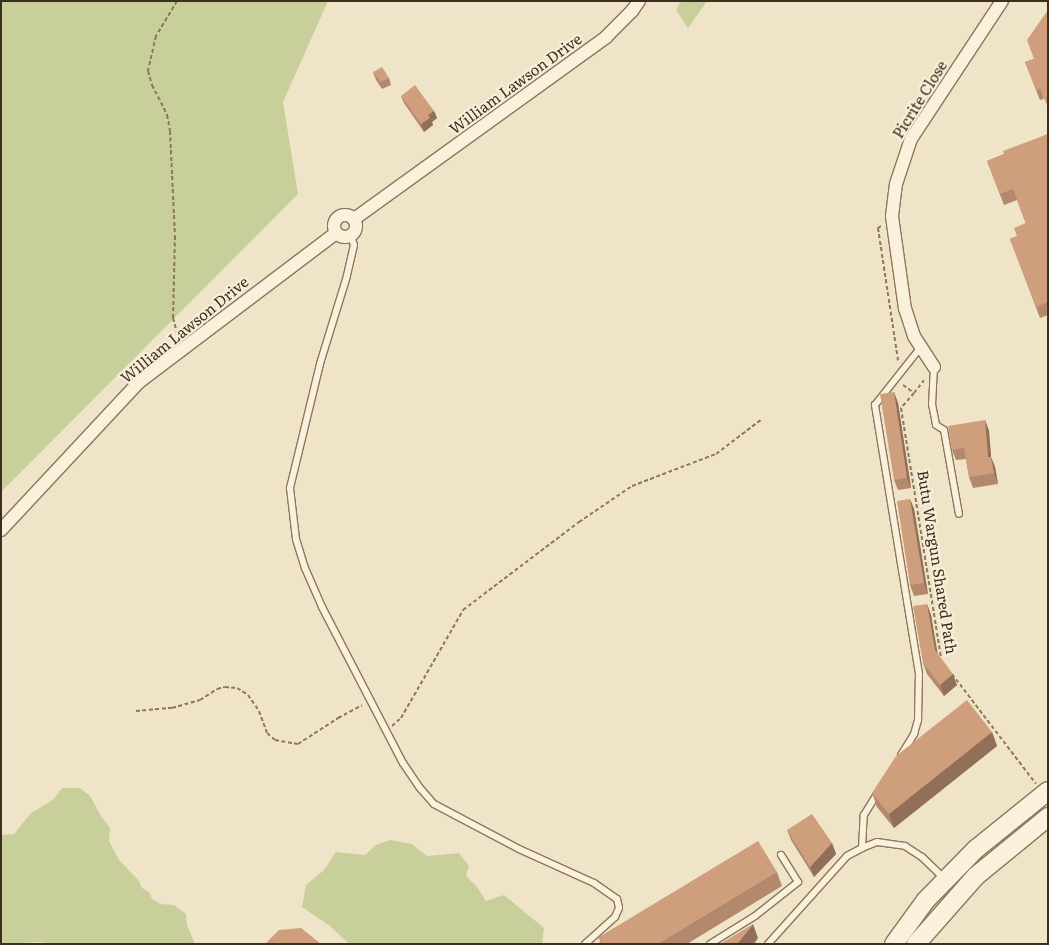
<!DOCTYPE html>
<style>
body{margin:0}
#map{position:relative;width:1049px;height:945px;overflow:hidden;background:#f0e4c8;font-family:Literata,serif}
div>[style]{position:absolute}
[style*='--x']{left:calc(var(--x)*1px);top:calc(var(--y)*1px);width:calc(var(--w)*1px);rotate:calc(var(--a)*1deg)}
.green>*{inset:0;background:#c9cf9b}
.path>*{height:2px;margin-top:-1px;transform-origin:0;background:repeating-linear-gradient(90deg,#8d765c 0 4px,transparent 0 6.5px)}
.roads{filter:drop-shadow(1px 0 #8d765c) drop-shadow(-1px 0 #8d765c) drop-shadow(0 1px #8d765c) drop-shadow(0 -1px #8d765c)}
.service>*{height:6px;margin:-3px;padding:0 3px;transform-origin:3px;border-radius:3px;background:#faf1dc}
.minor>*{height:12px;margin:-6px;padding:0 6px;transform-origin:6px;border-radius:6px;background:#faf1dc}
.minor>.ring{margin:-6px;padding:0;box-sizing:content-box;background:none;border:12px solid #faf1dc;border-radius:50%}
.secondary>*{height:18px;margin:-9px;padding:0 9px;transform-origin:9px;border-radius:9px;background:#faf1dc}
.wall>*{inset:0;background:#b2896c}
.shaded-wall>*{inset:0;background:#916f58}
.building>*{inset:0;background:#cf9f7d}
span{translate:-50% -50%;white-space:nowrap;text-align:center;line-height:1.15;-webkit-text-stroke:4.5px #f7eed8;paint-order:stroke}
.street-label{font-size:15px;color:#3d2e20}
.frame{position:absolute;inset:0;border:2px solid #3d2e20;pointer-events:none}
</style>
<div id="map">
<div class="green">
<i style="clip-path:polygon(1px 1px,328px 1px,283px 102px,298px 194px,1px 492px)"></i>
<i style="clip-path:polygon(681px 1px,707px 1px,688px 28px,676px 10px)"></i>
<i style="clip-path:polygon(62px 788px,80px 788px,90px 796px,101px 816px,110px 828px,109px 841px,119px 860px,139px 881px,142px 888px,149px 892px,152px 899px,161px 904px,174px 905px,186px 914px,187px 925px,195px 944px,51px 944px,41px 942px,1px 944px,1px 835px,14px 834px,31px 813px,53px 800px)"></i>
<i style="clip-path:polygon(390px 840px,412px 844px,427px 856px,459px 853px,469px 866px,466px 876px,477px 887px,486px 901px,504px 895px,544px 928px,542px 944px,349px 944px,330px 926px,302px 907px,306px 885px,324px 870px,336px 852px,365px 855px,376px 845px)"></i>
</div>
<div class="path">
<i style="--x:177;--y:1;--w:41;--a:121"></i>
<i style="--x:156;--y:36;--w:36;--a:103"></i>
<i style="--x:148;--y:71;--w:15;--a:74"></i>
<i style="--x:152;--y:85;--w:34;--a:63"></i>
<i style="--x:167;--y:115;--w:16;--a:79"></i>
<i style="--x:170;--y:131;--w:105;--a:87.3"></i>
<i style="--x:175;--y:236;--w:82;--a:91.4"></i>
<i style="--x:173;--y:318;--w:20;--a:75"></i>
<i style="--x:881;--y:226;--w:4;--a:146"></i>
<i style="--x:878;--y:228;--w:134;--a:81.4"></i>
<i style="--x:903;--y:385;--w:14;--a:36"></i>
<i style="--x:914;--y:393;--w:16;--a:-52"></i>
<i style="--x:914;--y:393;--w:20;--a:131"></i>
<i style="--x:901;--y:408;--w:253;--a:80.9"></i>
<i style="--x:952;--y:674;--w:138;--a:52.6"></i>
<i style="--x:136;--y:711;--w:36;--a:-5"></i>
<i style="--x:172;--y:708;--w:29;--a:-16"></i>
<i style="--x:200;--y:700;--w:20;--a:-33"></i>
<i style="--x:217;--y:689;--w:8;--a:-14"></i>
<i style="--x:225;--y:687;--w:12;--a:5"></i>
<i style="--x:237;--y:688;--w:13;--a:32"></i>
<i style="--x:248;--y:695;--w:19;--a:55"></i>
<i style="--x:259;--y:711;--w:23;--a:70"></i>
<i style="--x:267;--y:733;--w:11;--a:41"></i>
<i style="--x:275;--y:740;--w:23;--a:10"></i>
<i style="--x:298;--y:744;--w:48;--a:-33"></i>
<i style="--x:338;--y:718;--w:27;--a:-28"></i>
<i style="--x:392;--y:726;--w:12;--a:-42"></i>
<i style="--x:401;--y:718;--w:125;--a:-60.1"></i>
<i style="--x:463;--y:610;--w:146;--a:-37.2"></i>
<i style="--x:579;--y:522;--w:64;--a:-34.2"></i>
<i style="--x:632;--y:486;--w:90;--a:-20.9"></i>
<i style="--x:716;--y:454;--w:58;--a:-37.3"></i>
</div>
<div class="roads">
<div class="service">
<i style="--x:351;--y:236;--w:9;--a:72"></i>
<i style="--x:354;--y:245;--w:32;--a:103"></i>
<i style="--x:347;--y:276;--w:92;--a:107.1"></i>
<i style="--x:320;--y:364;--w:128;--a:103.6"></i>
<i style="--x:290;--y:488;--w:51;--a:83.3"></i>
<i style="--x:296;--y:539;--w:30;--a:73"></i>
<i style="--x:305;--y:568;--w:43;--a:66.4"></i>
<i style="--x:322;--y:607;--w:176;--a:62.6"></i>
<i style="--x:403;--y:763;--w:30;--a:56"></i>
<i style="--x:420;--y:788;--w:21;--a:49"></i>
<i style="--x:434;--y:804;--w:96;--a:27.9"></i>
<i style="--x:519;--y:849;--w:82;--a:24.4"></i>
<i style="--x:594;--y:883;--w:28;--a:35"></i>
<i style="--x:617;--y:899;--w:9;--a:77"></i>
<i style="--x:619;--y:908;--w:10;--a:114"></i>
<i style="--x:615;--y:917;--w:40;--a:138"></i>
<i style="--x:934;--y:367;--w:37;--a:93"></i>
<i style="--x:932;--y:404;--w:21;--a:79"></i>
<i style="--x:936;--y:425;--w:9;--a:32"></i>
<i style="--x:944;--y:430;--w:85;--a:79.9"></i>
<i style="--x:901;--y:755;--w:25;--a:-58"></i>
<i style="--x:914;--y:734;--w:15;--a:-74"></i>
<i style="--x:918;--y:720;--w:46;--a:-88.8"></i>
<i style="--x:919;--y:674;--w:273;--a:-99.3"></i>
<i style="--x:875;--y:405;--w:74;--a:-51.6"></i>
<i style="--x:862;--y:848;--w:33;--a:-87"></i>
<i style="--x:864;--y:815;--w:26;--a:-58"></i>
<i style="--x:710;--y:944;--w:53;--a:-31.9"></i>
<i style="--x:755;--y:916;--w:55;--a:-38.3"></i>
<i style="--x:798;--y:882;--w:32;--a:-122"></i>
<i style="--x:768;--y:944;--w:118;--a:-48.1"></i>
<i style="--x:847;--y:856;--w:17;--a:-28"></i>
<i style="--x:862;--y:848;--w:16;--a:-22"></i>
<i style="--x:877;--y:842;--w:28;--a:8"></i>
<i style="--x:905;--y:846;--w:20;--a:33"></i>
<i style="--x:922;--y:857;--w:32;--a:44"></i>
</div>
<div class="minor">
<i class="ring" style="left:334px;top:215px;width:10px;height:10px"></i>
<i style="--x:354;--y:219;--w:311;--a:-35.8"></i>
<i style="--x:606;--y:37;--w:37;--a:-45"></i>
<i style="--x:632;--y:11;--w:12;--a:-55"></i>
<i style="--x:934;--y:367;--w:37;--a:-123"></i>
<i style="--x:914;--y:336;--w:28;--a:-108"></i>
<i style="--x:905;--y:309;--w:94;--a:-98"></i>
<i style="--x:892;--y:216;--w:32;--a:-83"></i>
<i style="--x:896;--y:184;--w:47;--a:-71.6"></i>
<i style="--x:911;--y:139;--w:165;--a:-56.6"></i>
<i style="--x:1;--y:530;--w:202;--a:-47"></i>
<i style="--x:139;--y:382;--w:247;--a:-37.1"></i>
</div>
<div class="secondary">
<i style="--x:894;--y:944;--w:54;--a:-54"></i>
<i style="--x:926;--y:900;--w:71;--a:-45.6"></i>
<i style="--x:976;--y:849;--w:92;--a:-38.9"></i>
<i style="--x:916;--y:944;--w:91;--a:-48.6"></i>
<i style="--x:976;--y:876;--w:93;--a:-39.3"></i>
</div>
</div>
<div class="wall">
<i style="clip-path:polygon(1034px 59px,1044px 99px,1040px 100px,1025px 62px)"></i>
<i style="clip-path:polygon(373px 72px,389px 78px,391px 85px,382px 89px,376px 80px)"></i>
<i style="clip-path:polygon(401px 96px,434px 111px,437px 118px,432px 122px,433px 125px,424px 132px,404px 103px)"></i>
<i style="clip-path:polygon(1048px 134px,1048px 315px,1040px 318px,1010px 239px,1017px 236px,1026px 224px,1017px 200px,1004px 205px,987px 161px,1004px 154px)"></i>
<i style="clip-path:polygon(894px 392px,898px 403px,911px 488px,898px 490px,894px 480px)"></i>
<i style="clip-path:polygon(985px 420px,989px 431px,991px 457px,995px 467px,998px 484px,973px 488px,969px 477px,966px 459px,956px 460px,952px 450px)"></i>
<i style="clip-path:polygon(910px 499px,914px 509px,928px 594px,914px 596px,910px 585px)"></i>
<i style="clip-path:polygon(927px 604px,931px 615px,937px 654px,957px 685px,944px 696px,927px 674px,923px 663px)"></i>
<i style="clip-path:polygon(992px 732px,997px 746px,894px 828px,877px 807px,872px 793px)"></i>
<i style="clip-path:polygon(787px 830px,832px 843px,836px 854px,814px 877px,791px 840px)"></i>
<i style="clip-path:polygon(777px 872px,782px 886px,687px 944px,598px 944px,600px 942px,599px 937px)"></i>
</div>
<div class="shaded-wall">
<i style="clip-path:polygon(434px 111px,437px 118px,432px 122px,433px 125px,424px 132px,421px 124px,428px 115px)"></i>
<i style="clip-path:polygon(894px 392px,898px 403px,911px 488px,907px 478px)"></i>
<i style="clip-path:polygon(985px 420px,989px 431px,991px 457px,995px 467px,998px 484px,988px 457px)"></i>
<i style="clip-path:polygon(910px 499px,914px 509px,928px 594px,924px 583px)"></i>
<i style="clip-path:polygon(927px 604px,931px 615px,939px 661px,935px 650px)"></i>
<i style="clip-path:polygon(953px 674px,957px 685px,944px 696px,940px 685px)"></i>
<i style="clip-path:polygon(992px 732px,997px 746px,894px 828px,889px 814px)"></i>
<i style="clip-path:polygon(832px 843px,836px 854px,814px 877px,810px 867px)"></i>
<i style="clip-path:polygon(753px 924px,758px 938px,754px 944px,737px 944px)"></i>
</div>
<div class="building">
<i style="clip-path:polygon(1048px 10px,1048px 108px,1040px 88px,1036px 90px,1025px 62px,1034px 59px,1027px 40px)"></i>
<i style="clip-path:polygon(382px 67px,389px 78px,380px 82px,373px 72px)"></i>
<i style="clip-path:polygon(415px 85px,434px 111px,428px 115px,430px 118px,421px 124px,401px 96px)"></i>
<i style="clip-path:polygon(1048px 134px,1048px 302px,1036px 307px,1010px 239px,1017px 236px,1014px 228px,1026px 223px,1013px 189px,1000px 194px,987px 161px,1004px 154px,1003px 151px)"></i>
<i style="clip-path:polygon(894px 392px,907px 478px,894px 480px,880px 394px)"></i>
<i style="clip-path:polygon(985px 420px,988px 457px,991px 457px,994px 473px,969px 477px,964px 448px,952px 450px,948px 426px)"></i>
<i style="clip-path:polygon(910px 499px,924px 583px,910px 585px,897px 501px)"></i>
<i style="clip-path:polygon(927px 604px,935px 650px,953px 674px,940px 685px,923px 663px,913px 606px)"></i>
<i style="clip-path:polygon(967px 700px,992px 732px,889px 814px,872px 793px,896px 756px)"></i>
<i style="clip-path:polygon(812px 814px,832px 843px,810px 867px,787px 830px)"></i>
<i style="clip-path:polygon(758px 841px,777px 872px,658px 944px,598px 944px,601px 942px,599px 937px)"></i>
<i style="clip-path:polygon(753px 924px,737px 944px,720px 944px)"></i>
<i style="clip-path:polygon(301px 928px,321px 944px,265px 944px,279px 930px)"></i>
</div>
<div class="street-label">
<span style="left:515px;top:83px;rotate:-36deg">William Lawson Drive</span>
<span style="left:919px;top:99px;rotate:-58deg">Picrite Close</span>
<span style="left:184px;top:329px;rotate:-39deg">William Lawson Drive</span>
<span style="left:938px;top:562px;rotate:81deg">Butu Wargun Shared Path</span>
</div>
<div class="frame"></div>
</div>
